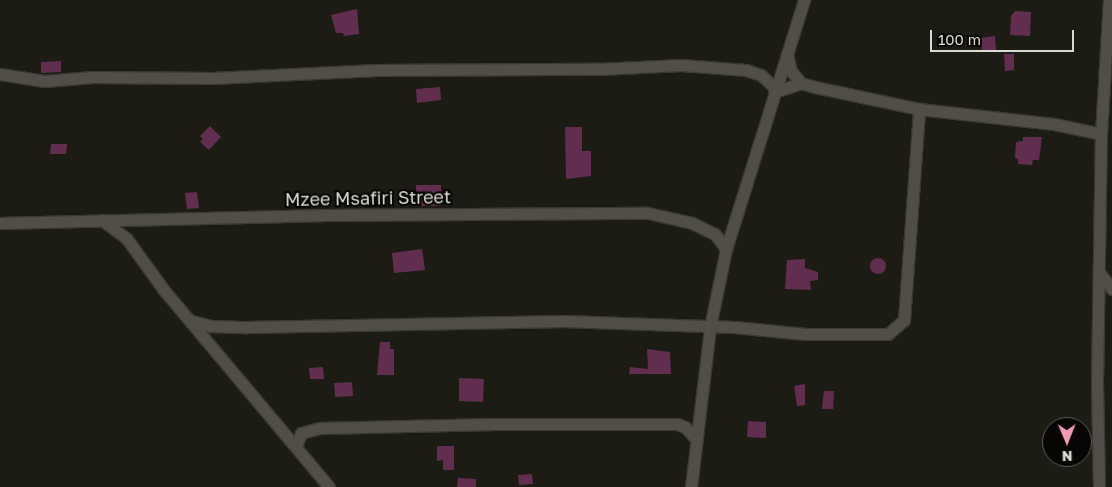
<!DOCTYPE html>
<style>
body{margin:0}
#map{position:relative;width:1112px;height:487px;overflow:hidden;background:#1d1c14;font-family:"Golos Text",sans-serif}
div>[style]{position:absolute}
[style*='--x']{left:calc(var(--x)*1px);top:calc(var(--y)*1px);width:calc(var(--w)*1px);rotate:calc(var(--a)*1deg)}
.building>*{inset:0;background:#612e4f}
.round{border-radius:50%}
.roads{filter:drop-shadow(1px 0 #3a3934) drop-shadow(-1px 0 #3a3934) drop-shadow(0 1px #3a3934) drop-shadow(0 -1px #3a3934)}
.minor>*{height:11px;margin:-5.5px;padding:0 5.5px;transform-origin:5.5px;border-radius:5.5px;background:#504e46}
span{translate:-50% -50%;white-space:nowrap;text-align:center;line-height:1.15;-webkit-text-stroke:4.5px #070604;paint-order:stroke}
.street-label{font-size:18px;color:#dad9d4}
.north{position:absolute;left:1042px;top:417px;width:50px;height:50px;box-sizing:border-box;background:#070604;border:1px solid #5b5a57;border-radius:50%;rotate:179deg;font-size:14px;font-weight:700;line-height:20px;text-align:center;color:#dad9d4}
.north::after{content:'';display:block;margin:auto;width:18px;height:22px;background:#f19ab3;clip-path:polygon(50% 0,100% 100%,50% 72%,0 100%)}
.scale{position:absolute;left:930px;top:30px;width:144px;height:22px;box-sizing:border-box;border:2px solid #dad9d4;border-top:0;padding-left:6px;font-size:15px;line-height:18px;white-space:nowrap;color:#dad9d4;-webkit-text-stroke:4px #070604;paint-order:stroke}
</style>
<div id="map">
<div class="building">
<i style="clip-path:polygon(357px 9px,359px 34px,344px 36px,343px 33px,336px 33px,331px 15px)"></i>
<i style="clip-path:polygon(1015px 11px,1031px 12px,1030px 36px,1010px 35px,1011px 16px)"></i>
<i style="clip-path:polygon(995px 36px,996px 51px,982px 52px,981px 38px)"></i>
<i style="clip-path:polygon(1004px 54px,1014px 54px,1014px 70px,1005px 71px)"></i>
<i style="clip-path:polygon(61px 61px,61px 72px,41px 73px,41px 62px)"></i>
<i style="clip-path:polygon(440px 87px,441px 100px,417px 103px,416px 89px)"></i>
<i style="clip-path:polygon(210px 126px,221px 137px,209px 150px,200px 142px,203px 139px,200px 136px)"></i>
<i style="clip-path:polygon(565px 127px,582px 127px,582px 151px,591px 151px,591px 176px,566px 179px)"></i>
<i style="clip-path:polygon(1023px 137px,1042px 137px,1039px 160px,1033px 160px,1032px 165px,1018px 164px,1018px 159px,1015px 158px,1016px 142px,1023px 141px)"></i>
<i style="clip-path:polygon(51px 144px,67px 144px,66px 154px,50px 154px)"></i>
<i style="clip-path:polygon(416px 185px,441px 185px,441px 206px,416px 206px)"></i>
<i style="clip-path:polygon(197px 192px,199px 208px,187px 209px,185px 193px)"></i>
<i style="clip-path:polygon(422px 249px,425px 270px,394px 273px,392px 253px)"></i>
<i class="round" style="left:870px;top:258px;width:16px;height:16px"></i>
<i style="clip-path:polygon(805px 259px,805px 268px,818px 272px,818px 280px,810px 281px,811px 290px,785px 289px,787px 260px)"></i>
<i style="clip-path:polygon(380px 342px,390px 342px,390px 349px,394px 349px,394px 375px,377px 375px)"></i>
<i style="clip-path:polygon(647px 349px,670px 352px,671px 374px,629px 374px,630px 367px,648px 369px)"></i>
<i style="clip-path:polygon(323px 367px,324px 379px,310px 379px,309px 368px)"></i>
<i style="clip-path:polygon(459px 378px,484px 379px,483px 402px,459px 401px)"></i>
<i style="clip-path:polygon(352px 382px,353px 396px,335px 397px,334px 383px)"></i>
<i style="clip-path:polygon(805px 384px,805px 405px,797px 406px,794px 386px)"></i>
<i style="clip-path:polygon(824px 391px,834px 391px,833px 409px,822px 409px)"></i>
<i style="clip-path:polygon(748px 421px,766px 422px,766px 438px,747px 437px)"></i>
<i style="clip-path:polygon(437px 446px,454px 446px,454px 470px,443px 470px,443px 460px,437px 461px)"></i>
<i style="clip-path:polygon(532px 474px,533px 484px,519px 485px,518px 475px)"></i>
<i style="clip-path:polygon(458px 478px,476px 479px,476px 487px,457px 487px)"></i>
</div>
<div class="roads">
<div class="minor">
<i style="--x:787;--y:54;--w:17;--a:77"></i>
<i style="--x:791;--y:71;--w:16;--a:50"></i>
<i style="--x:801;--y:83;--w:15;--a:16"></i>
<i style="--x:815;--y:87;--w:106;--a:11.9"></i>
<i style="--x:919;--y:109;--w:136;--a:6.3"></i>
<i style="--x:1054;--y:124;--w:48;--a:12"></i>
<i style="--x:0;--y:74;--w:45;--a:9"></i>
<i style="--x:44;--y:81;--w:49;--a:-4.7"></i>
<i style="--x:93;--y:77;--w:120;--a:0.5"></i>
<i style="--x:213;--y:78;--w:164;--a:-2.8"></i>
<i style="--x:377;--y:70;--w:223;--a:-0.3"></i>
<i style="--x:600;--y:69;--w:81;--a:-2.8"></i>
<i style="--x:681;--y:65;--w:65;--a:4.4"></i>
<i style="--x:746;--y:70;--w:16;--a:18"></i>
<i style="--x:761;--y:75;--w:21;--a:43"></i>
<i style="--x:774;--y:92;--w:28;--a:-18"></i>
<i style="--x:102;--y:220;--w:31;--a:37"></i>
<i style="--x:127;--y:239;--w:62;--a:54.2"></i>
<i style="--x:163;--y:289;--w:258;--a:50"></i>
<i style="--x:0;--y:223;--w:327;--a:-1.4"></i>
<i style="--x:327;--y:215;--w:321;--a:-0.4"></i>
<i style="--x:648;--y:213;--w:45;--a:12.8"></i>
<i style="--x:692;--y:223;--w:25;--a:26"></i>
<i style="--x:715;--y:234;--w:19;--a:54"></i>
<i style="--x:1101;--y:275;--w:18;--a:52"></i>
<i style="--x:192;--y:321;--w:20;--a:15"></i>
<i style="--x:211;--y:326;--w:36;--a:2"></i>
<i style="--x:247;--y:327;--w:317;--a:-1.1"></i>
<i style="--x:564;--y:321;--w:170;--a:2"></i>
<i style="--x:734;--y:327;--w:72;--a:5.6"></i>
<i style="--x:806;--y:334;--w:82;--a:0"></i>
<i style="--x:888;--y:334;--w:21;--a:-41"></i>
<i style="--x:904;--y:320;--w:212;--a:-85.9"></i>
<i style="--x:296;--y:446;--w:14;--a:-69"></i>
<i style="--x:301;--y:433;--w:20;--a:-15"></i>
<i style="--x:320;--y:428;--w:173;--a:-1.3"></i>
<i style="--x:493;--y:424;--w:184;--a:0"></i>
<i style="--x:677;--y:424;--w:9;--a:21"></i>
<i style="--x:685;--y:427;--w:16;--a:47"></i>
<i style="--x:691;--y:487;--w:161;--a:-83.2"></i>
<i style="--x:710;--y:327;--w:80;--a:-78.4"></i>
<i style="--x:726;--y:249;--w:261;--a:-72.6"></i>
<i style="--x:1099;--y:487;--w:105;--a:-91.1"></i>
<i style="--x:1097;--y:382;--w:248;--a:-89.1"></i>
<i style="--x:1101;--y:134;--w:134;--a:-86.6"></i>
</div>
</div>
<div class="street-label">
<span style="left:368px;top:198px;rotate:-1deg">Mzee Msafiri Street</span>
</div>
<div class="north">N</div>
<div class="scale">100 m</div>
</div>
